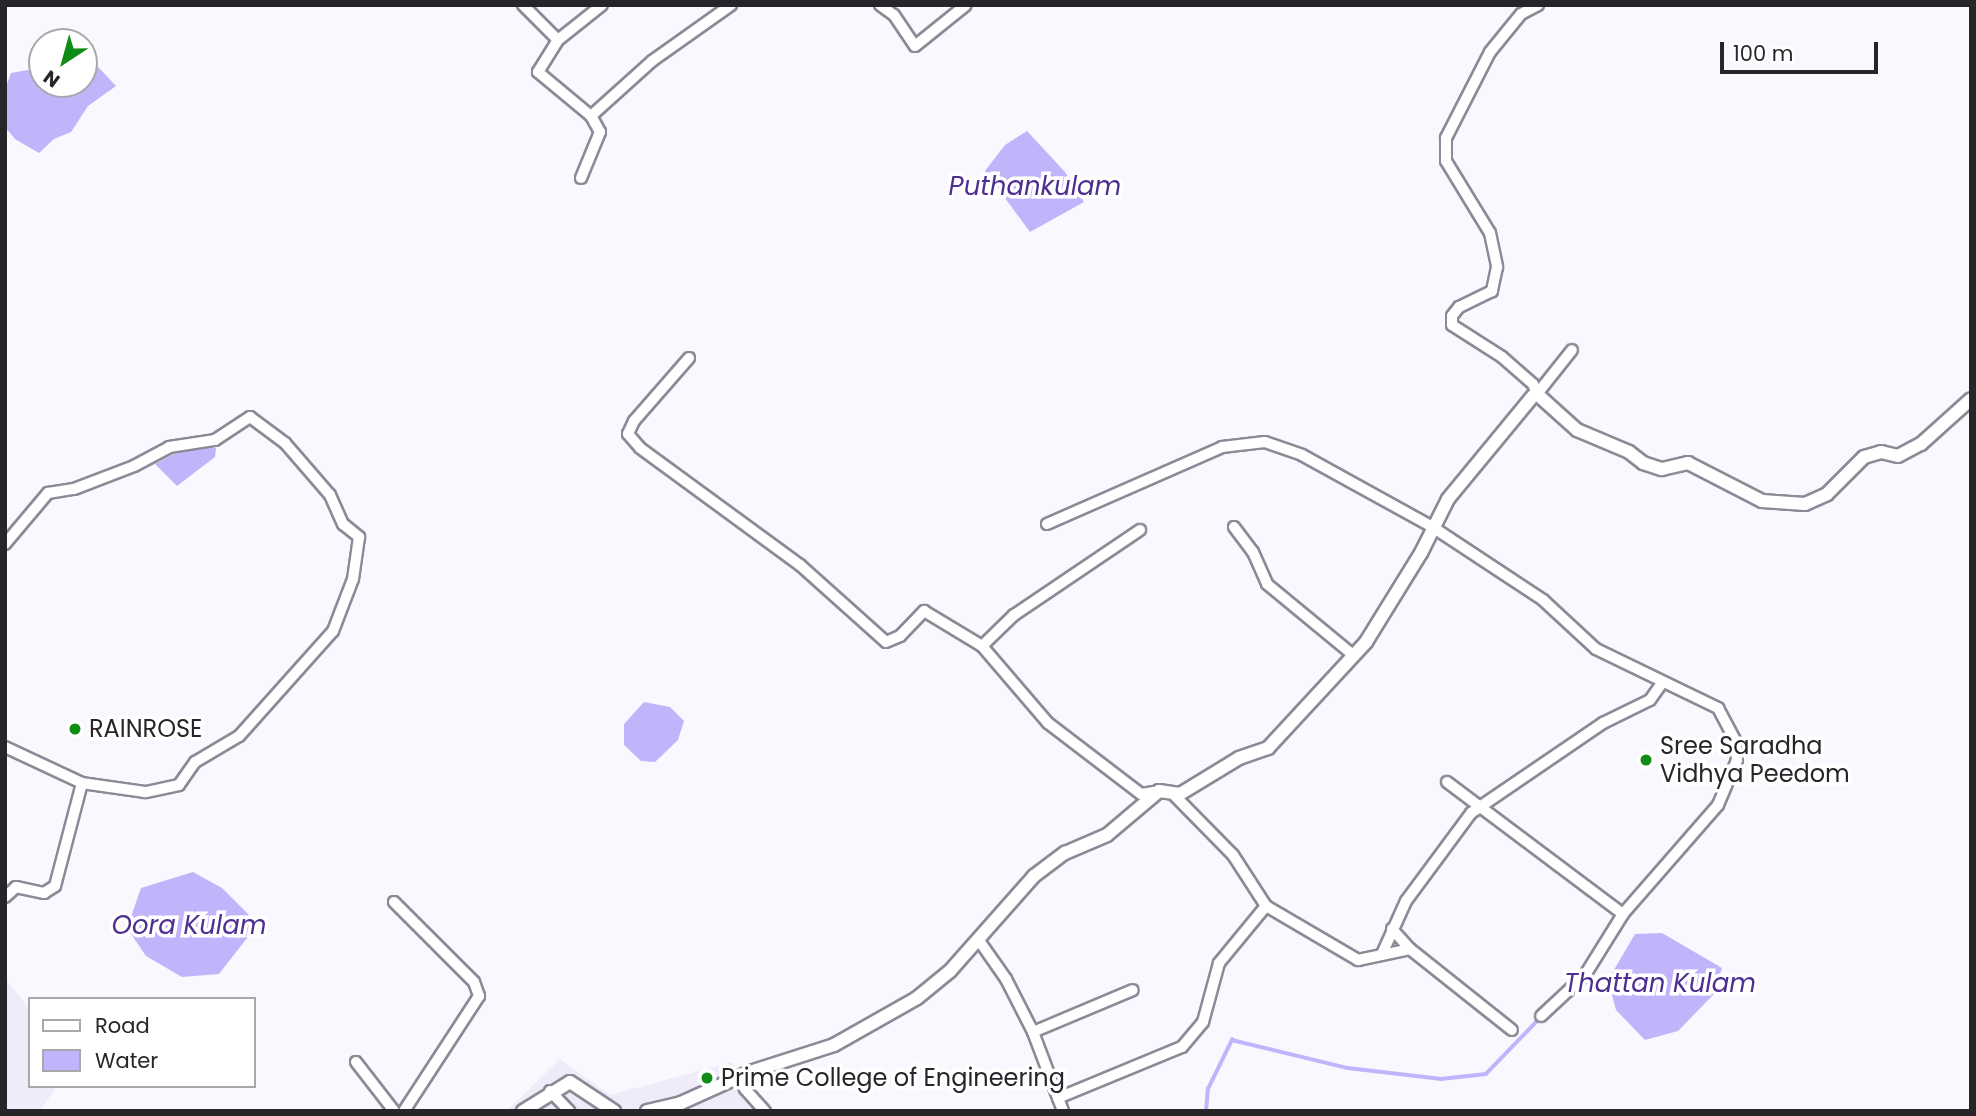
<!DOCTYPE html>
<style>
body{margin:0}
#map{position:relative;width:1976px;height:1116px;overflow:hidden;background:#f9f8fe;font-family:Poppins,sans-serif}
div>[style]{position:absolute}
[style*='--x']{left:calc(var(--x)*1px);top:calc(var(--y)*1px);width:calc(var(--w)*1px);rotate:calc(var(--a)*1deg)}
.built>*{inset:0;background:#eeecf9}
.water>*{inset:0;background:#c2b4fa}
.stream>*{height:3.5px;margin:-1.75px;padding:0 1.75px;transform-origin:1.75px;border-radius:1.75px;background:#c2b4fa}
.roads{filter:drop-shadow(2px 0 #8c8a97) drop-shadow(-2px 0 #8c8a97) drop-shadow(0 2px #8c8a97) drop-shadow(0 -2px #8c8a97)}
.minor>*{height:10px;margin:-5px;padding:0 5px;transform-origin:5px;border-radius:5px;background:#fff}
.tertiary>*{height:12px;margin:-6px;padding:0 6px;transform-origin:6px;border-radius:6px;background:#fff}
.dots>*{width:19px;height:19px;translate:-50% -50%;box-sizing:border-box;border:4px solid #fff;border-radius:50%}
span{translate:-50% -50%;white-space:nowrap;text-align:center;line-height:1.15;-webkit-text-stroke:7px #fff;paint-order:stroke}
.poi-label{font-size:24px;color:#25252a}
.left{translate:0 -50%;text-align:left}
.water-label{font-size:26px;color:#4e2e90;font-style:italic}
.frame{position:absolute;inset:0;border:7px solid #25252a;pointer-events:none}
.legend{position:absolute;left:28px;top:997px;width:228px;height:91px;box-sizing:border-box;background:#fff;border:2px solid #a8a8aa;margin:0;padding:9px 12px;list-style:none;font-size:21px;color:#25252a}
.legend li{display:flex;align-items:center;gap:14px;height:35px}
.legend b{width:35px;border:2px solid #a8a8aa}
.north{position:absolute;left:28px;top:28px;width:70px;height:70px;box-sizing:border-box;background:#fff;border:2px solid #a8a8aa;border-radius:50%;rotate:216deg;font-size:19px;font-weight:700;line-height:28px;text-align:center;color:#25252a}
.north::after{content:'';display:block;margin:auto;width:24px;height:32px;background:#0f8c16;clip-path:polygon(50% 0,100% 100%,50% 72%,0 100%)}
.scale{position:absolute;left:1720px;top:42px;width:158px;height:32px;box-sizing:border-box;border:4px solid #25252a;border-top:0;padding-left:9px;font-size:21px;line-height:24px;white-space:nowrap;color:#25252a;-webkit-text-stroke:5px #fff;paint-order:stroke}
</style>
<div id="map">
<div class="built">
<i style="clip-path:polygon(5px 978px,30px 1010px,30px 1086px,57px 1086px,40px 1111px,5px 1111px)"></i>
<i style="clip-path:polygon(560px 1059px,610px 1095px,732px 1062px,763px 1111px,507px 1111px)"></i>
</div>
<div class="water">
<i style="clip-path:polygon(84px 52px,116px 86px,88px 106px,71px 132px,54px 139px,39px 153px,15px 139px,5px 127px,5px 89px,11px 73px,34px 69px,42px 61px,42px 84px,84px 84px)"></i>
<i style="clip-path:polygon(1027px 131px,1065px 172px,1084px 202px,1030px 232px,985px 171px,1005px 145px)"></i>
<i style="clip-path:polygon(202px 448px,216px 448px,215px 457px,177px 486px,155px 464px,176px 453px)"></i>
<i style="clip-path:polygon(644px 702px,670px 707px,684px 721px,678px 740px,655px 762px,641px 761px,624px 745px,624px 724px)"></i>
<i style="clip-path:polygon(193px 872px,222px 888px,258px 924px,219px 974px,182px 977px,146px 956px,127px 928px,141px 888px)"></i>
<i style="clip-path:polygon(1662px 933px,1722px 968px,1714px 994px,1678px 1031px,1645px 1040px,1616px 1010px,1608px 980px,1635px 934px)"></i>
</div>
<div class="stream">
<i style="--x:1206;--y:1111;--w:22;--a:-85"></i>
<i style="--x:1208;--y:1089;--w:55;--a:-63.9"></i>
<i style="--x:1232;--y:1040;--w:119;--a:13.6"></i>
<i style="--x:1348;--y:1068;--w:94;--a:6.7"></i>
<i style="--x:1441;--y:1079;--w:45;--a:-6.3"></i>
<i style="--x:1486;--y:1074;--w:78;--a:-46"></i>
</div>
<div class="roads">
<div class="minor">
<i style="--x:523;--y:5;--w:49;--a:45"></i>
<i style="--x:880;--y:5;--w:17;--a:36"></i>
<i style="--x:894;--y:15;--w:37;--a:56"></i>
<i style="--x:915;--y:46;--w:65;--a:-38.8"></i>
<i style="--x:1538;--y:5;--w:19;--a:152"></i>
<i style="--x:1521;--y:14;--w:49;--a:129.2"></i>
<i style="--x:1490;--y:52;--w:97;--a:117.1"></i>
<i style="--x:1446;--y:138;--w:23;--a:90"></i>
<i style="--x:1446;--y:161;--w:84;--a:58.6"></i>
<i style="--x:1490;--y:233;--w:35;--a:78"></i>
<i style="--x:1497;--y:267;--w:25;--a:102"></i>
<i style="--x:1492;--y:291;--w:37;--a:154"></i>
<i style="--x:1459;--y:307;--w:11;--a:128"></i>
<i style="--x:1452;--y:316;--w:9;--a:90"></i>
<i style="--x:1452;--y:325;--w:59;--a:32.6"></i>
<i style="--x:1502;--y:357;--w:41;--a:41.1"></i>
<i style="--x:1533;--y:384;--w:11;--a:68"></i>
<i style="--x:1537;--y:394;--w:56;--a:-51.5"></i>
<i style="--x:591;--y:116;--w:82;--a:-42"></i>
<i style="--x:652;--y:61;--w:97;--a:-35.3"></i>
<i style="--x:581;--y:178;--w:50;--a:-67.6"></i>
<i style="--x:600;--y:132;--w:18;--a:-119"></i>
<i style="--x:591;--y:116;--w:69;--a:-140.3"></i>
<i style="--x:538;--y:72;--w:38;--a:-58"></i>
<i style="--x:558;--y:40;--w:56;--a:-38.5"></i>
<i style="--x:689;--y:358;--w:84;--a:131.1"></i>
<i style="--x:634;--y:421;--w:14;--a:115"></i>
<i style="--x:628;--y:434;--w:18;--a:49"></i>
<i style="--x:640;--y:448;--w:198;--a:36.2"></i>
<i style="--x:800;--y:565;--w:115;--a:41.8"></i>
<i style="--x:886;--y:642;--w:15;--a:-23"></i>
<i style="--x:900;--y:636;--w:35;--a:-46"></i>
<i style="--x:924;--y:611;--w:68;--a:31.1"></i>
<i style="--x:982;--y:646;--w:101;--a:49.4"></i>
<i style="--x:1048;--y:723;--w:117;--a:37.4"></i>
<i style="--x:1141;--y:794;--w:18;--a:-9"></i>
<i style="--x:1047;--y:524;--w:191;--a:-23.7"></i>
<i style="--x:1222;--y:447;--w:43;--a:-6.6"></i>
<i style="--x:1265;--y:442;--w:39;--a:19"></i>
<i style="--x:1302;--y:455;--w:151;--a:28.9"></i>
<i style="--x:1434;--y:528;--w:131;--a:33.4"></i>
<i style="--x:1543;--y:600;--w:72;--a:42.8"></i>
<i style="--x:1596;--y:649;--w:136;--a:25.8"></i>
<i style="--x:1718;--y:708;--w:38;--a:62"></i>
<i style="--x:1736;--y:742;--w:18;--a:87"></i>
<i style="--x:1737;--y:760;--w:49;--a:112.9"></i>
<i style="--x:1718;--y:805;--w:145;--a:131.1"></i>
<i style="--x:1623;--y:914;--w:72;--a:121.9"></i>
<i style="--x:1585;--y:975;--w:60;--a:137"></i>
<i style="--x:1234;--y:527;--w:31;--a:53"></i>
<i style="--x:1253;--y:552;--w:35;--a:66"></i>
<i style="--x:1267;--y:584;--w:112;--a:39.5"></i>
<i style="--x:5;--y:544;--w:67;--a:-49.9"></i>
<i style="--x:48;--y:493;--w:26;--a:-9"></i>
<i style="--x:74;--y:489;--w:64;--a:-21"></i>
<i style="--x:134;--y:466;--w:40;--a:-28"></i>
<i style="--x:169;--y:447;--w:47;--a:-8.7"></i>
<i style="--x:215;--y:440;--w:42;--a:-33.3"></i>
<i style="--x:250;--y:417;--w:44;--a:36.6"></i>
<i style="--x:285;--y:443;--w:69;--a:49.1"></i>
<i style="--x:330;--y:495;--w:32;--a:66"></i>
<i style="--x:343;--y:524;--w:21;--a:39"></i>
<i style="--x:359;--y:537;--w:42;--a:98.1"></i>
<i style="--x:353;--y:579;--w:56;--a:111"></i>
<i style="--x:333;--y:631;--w:141;--a:131.8"></i>
<i style="--x:239;--y:736;--w:51;--a:149.4"></i>
<i style="--x:195;--y:762;--w:28;--a:125"></i>
<i style="--x:179;--y:785;--w:35;--a:168"></i>
<i style="--x:145;--y:792;--w:64;--a:-171.9"></i>
<i style="--x:82;--y:783;--w:85;--a:-154.9"></i>
<i style="--x:982;--y:646;--w:45;--a:-44.1"></i>
<i style="--x:1014;--y:615;--w:152;--a:-34"></i>
<i style="--x:1447;--y:782;--w:220;--a:36.9"></i>
<i style="--x:1180;--y:794;--w:5;--a:158"></i>
<i style="--x:1175;--y:796;--w:83;--a:45.5"></i>
<i style="--x:1233;--y:855;--w:61;--a:57.1"></i>
<i style="--x:1266;--y:906;--w:107;--a:30.4"></i>
<i style="--x:1358;--y:960;--w:53;--a:-11.9"></i>
<i style="--x:5;--y:897;--w:15;--a:-42"></i>
<i style="--x:16;--y:887;--w:29;--a:12"></i>
<i style="--x:44;--y:893;--w:13;--a:-32"></i>
<i style="--x:55;--y:886;--w:106;--a:-75.3"></i>
<i style="--x:394;--y:902;--w:113;--a:45"></i>
<i style="--x:474;--y:982;--w:15;--a:70"></i>
<i style="--x:479;--y:996;--w:137;--a:123.1"></i>
<i style="--x:1392;--y:929;--w:27;--a:48"></i>
<i style="--x:1410;--y:949;--w:130;--a:38.5"></i>
<i style="--x:978;--y:939;--w:49;--a:55"></i>
<i style="--x:1006;--y:979;--w:59;--a:63"></i>
<i style="--x:1033;--y:1032;--w:85;--a:69.2"></i>
<i style="--x:1382;--y:954;--w:58;--a:-65.6"></i>
<i style="--x:1406;--y:901;--w:109;--a:-53.5"></i>
<i style="--x:1471;--y:813;--w:160;--a:-34.3"></i>
<i style="--x:1603;--y:723;--w:52;--a:-26.1"></i>
<i style="--x:1650;--y:700;--w:21;--a:-55"></i>
<i style="--x:1033;--y:1032;--w:108;--a:-22.8"></i>
<i style="--x:356;--y:1062;--w:62;--a:52.2"></i>
<i style="--x:739;--y:1076;--w:14;--a:65"></i>
<i style="--x:745;--y:1089;--w:30;--a:48"></i>
<i style="--x:550;--y:1091;--w:28;--a:46"></i>
<i style="--x:1058;--y:1098;--w:134;--a:-22.4"></i>
<i style="--x:1182;--y:1047;--w:33;--a:-50"></i>
<i style="--x:1203;--y:1022;--w:61;--a:-74.8"></i>
<i style="--x:1219;--y:963;--w:74;--a:-50.5"></i>
</div>
<div class="tertiary">
<i style="--x:523;--y:1111;--w:55;--a:-31.7"></i>
<i style="--x:570;--y:1082;--w:53;--a:33.4"></i>
<i style="--x:647;--y:1111;--w:35;--a:-13"></i>
<i style="--x:681;--y:1103;--w:76;--a:-24.2"></i>
<i style="--x:750;--y:1072;--w:88;--a:-17.8"></i>
<i style="--x:834;--y:1045;--w:95;--a:-29.5"></i>
<i style="--x:917;--y:998;--w:43;--a:-39.3"></i>
<i style="--x:950;--y:971;--w:127;--a:-48.5"></i>
<i style="--x:1034;--y:876;--w:39;--a:-37"></i>
<i style="--x:1065;--y:853;--w:46;--a:-23.2"></i>
<i style="--x:1107;--y:835;--w:68;--a:-40.2"></i>
<i style="--x:1159;--y:791;--w:21;--a:8"></i>
<i style="--x:1180;--y:794;--w:69;--a:-31.4"></i>
<i style="--x:1239;--y:758;--w:31;--a:-19"></i>
<i style="--x:1268;--y:748;--w:144;--a:-47.2"></i>
<i style="--x:1366;--y:642;--w:105;--a:-58.3"></i>
<i style="--x:1421;--y:553;--w:60;--a:-63.4"></i>
<i style="--x:1448;--y:499;--w:134;--a:-50.5"></i>
<i style="--x:1533;--y:396;--w:4;--a:-27"></i>
<i style="--x:1537;--y:394;--w:54;--a:42"></i>
<i style="--x:1577;--y:430;--w:56;--a:22.9"></i>
<i style="--x:1629;--y:452;--w:18;--a:38"></i>
<i style="--x:1643;--y:463;--w:20;--a:18"></i>
<i style="--x:1662;--y:469;--w:27;--a:-13"></i>
<i style="--x:1688;--y:463;--w:83;--a:27.2"></i>
<i style="--x:1762;--y:501;--w:43;--a:4"></i>
<i style="--x:1805;--y:504;--w:24;--a:-24"></i>
<i style="--x:1827;--y:494;--w:52;--a:-45"></i>
<i style="--x:1864;--y:457;--w:18;--a:-16"></i>
<i style="--x:1881;--y:452;--w:17;--a:13"></i>
<i style="--x:1898;--y:456;--w:26;--a:-28"></i>
<i style="--x:1921;--y:444;--w:67;--a:-42"></i>
</div>
</div>
<div class="dots">
<i style="left:75px;top:729px;background:#0f8c16"></i>
<i style="left:1646px;top:760px;background:#0f8c16"></i>
<i style="left:707px;top:1078px;background:#0f8c16"></i>
</div>
<div class="poi-label">
<span class="left" style="left:89px;top:729px">RAINROSE</span>
<span class="left" style="left:1660px;top:760px">Sree Saradha<br>Vidhya Peedom</span>
<span class="left" style="left:721px;top:1078px">Prime College of Engineering</span>
</div>
<div class="water-label">
<span style="left:1035px;top:187px">Puthankulam</span>
<span style="left:189px;top:926px">Oora Kulam</span>
<span style="left:1660px;top:984px">Thattan Kulam</span>
</div>
<div class="frame"></div>
<ul class="legend">
<li><b style="height:9px;background:#fff"></b>Road</li>
<li><b style="height:19px;background:#c2b4fa"></b>Water</li>
</ul>
<div class="north">N</div>
<div class="scale">100 m</div>
</div>
